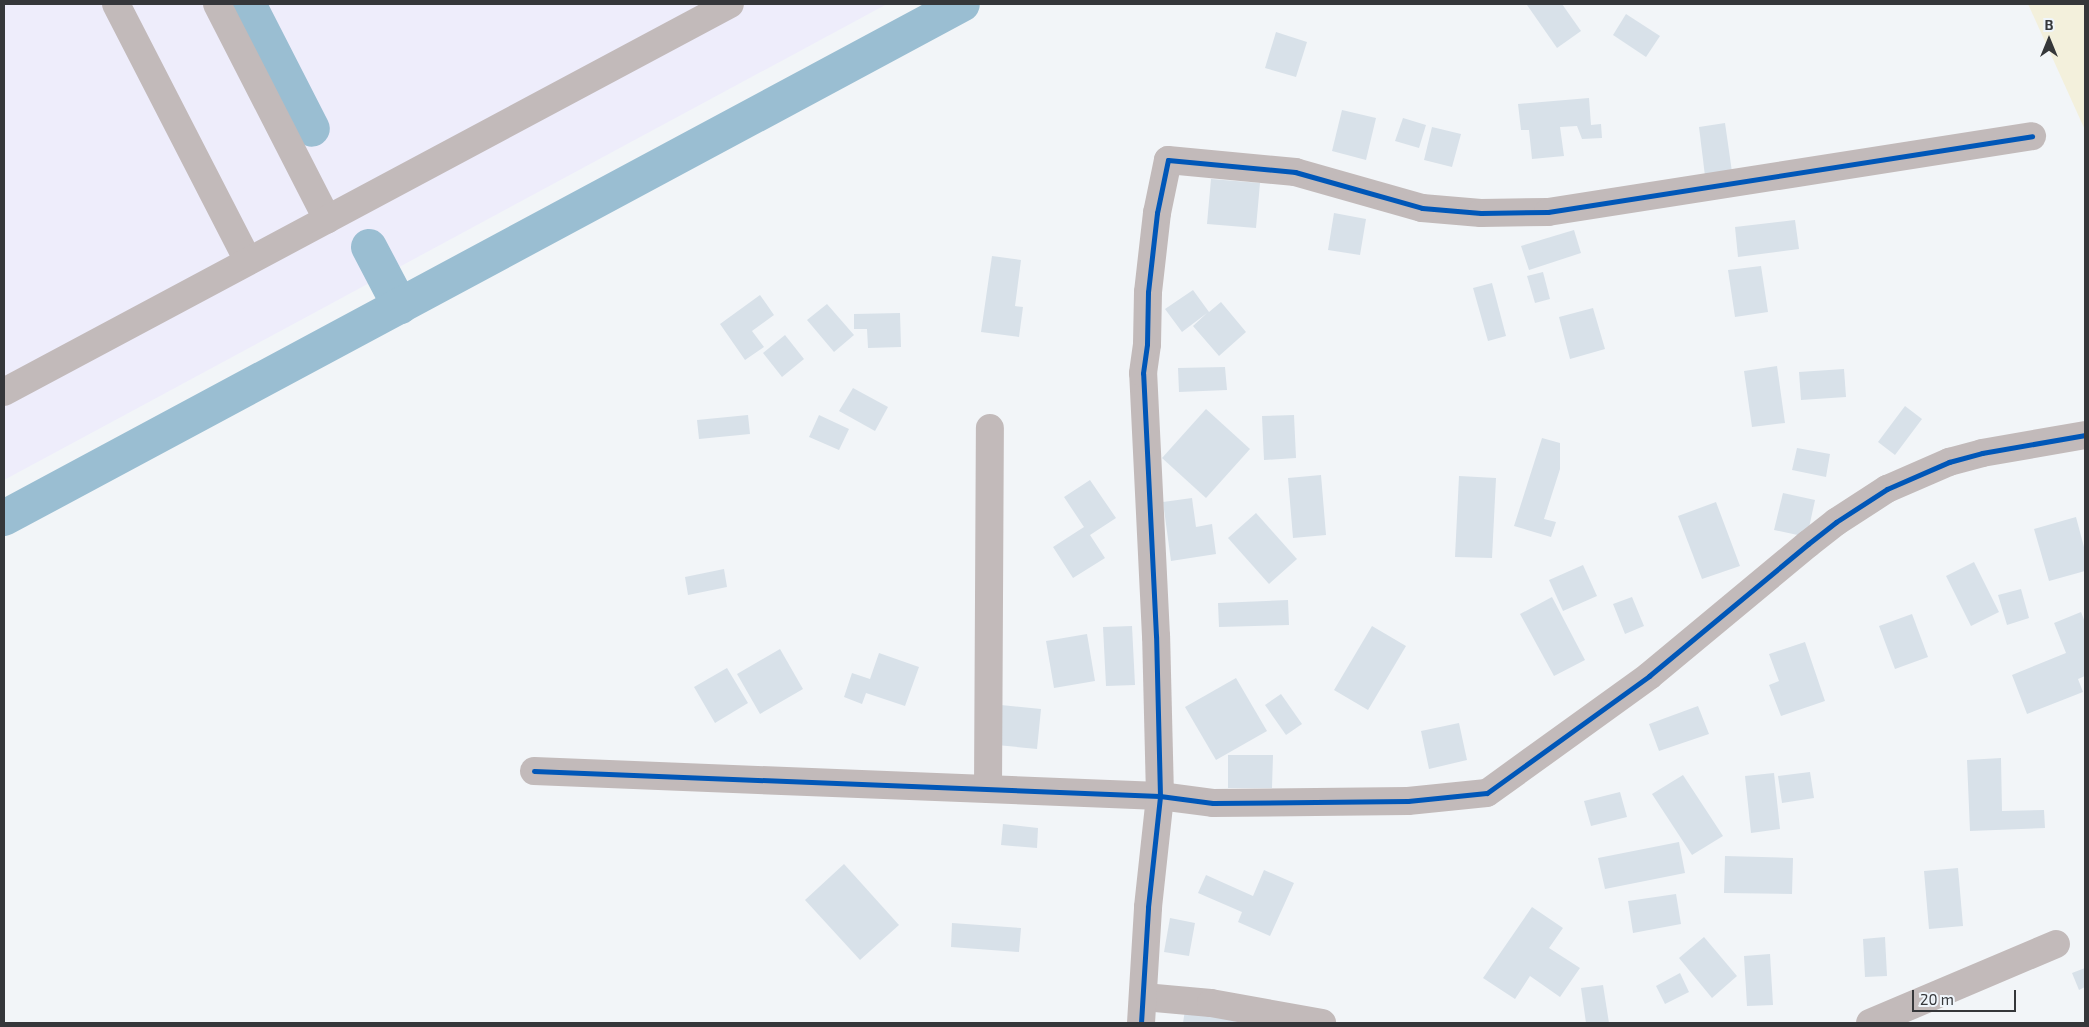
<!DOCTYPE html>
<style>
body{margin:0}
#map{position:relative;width:2089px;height:1027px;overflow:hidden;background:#f2f5f8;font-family:"Exo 2",sans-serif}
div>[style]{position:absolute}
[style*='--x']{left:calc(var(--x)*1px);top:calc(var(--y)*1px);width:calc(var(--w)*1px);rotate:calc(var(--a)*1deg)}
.industrial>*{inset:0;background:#eeedfb}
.sand>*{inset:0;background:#f3f0dc}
.canal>*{height:36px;margin:-18px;padding:0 18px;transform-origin:18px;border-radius:18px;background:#9abed2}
.building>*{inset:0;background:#d8e1e9}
.minor>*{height:28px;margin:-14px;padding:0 14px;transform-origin:14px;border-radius:14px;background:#c2baba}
.cycleway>*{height:5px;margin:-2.5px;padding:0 2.5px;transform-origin:2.5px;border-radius:2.5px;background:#0057b8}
span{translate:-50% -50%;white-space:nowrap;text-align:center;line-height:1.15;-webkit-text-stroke:4px #eff5fb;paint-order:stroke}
.frame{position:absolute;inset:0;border:5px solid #35373a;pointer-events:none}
.north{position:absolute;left:2024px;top:15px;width:50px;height:50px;-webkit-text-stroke:4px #eff5fb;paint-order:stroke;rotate:0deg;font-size:14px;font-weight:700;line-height:20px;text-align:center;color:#35373a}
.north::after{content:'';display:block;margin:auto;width:18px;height:22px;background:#35373a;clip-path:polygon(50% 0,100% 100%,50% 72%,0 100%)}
.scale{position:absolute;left:1912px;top:990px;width:104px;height:22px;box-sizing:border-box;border:2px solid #35373a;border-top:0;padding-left:6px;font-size:15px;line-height:18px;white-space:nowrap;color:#35373a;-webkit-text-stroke:4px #eff5fb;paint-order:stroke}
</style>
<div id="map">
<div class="industrial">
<i style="clip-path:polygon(4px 4px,887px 4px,4px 480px)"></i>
</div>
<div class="sand">
<i style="clip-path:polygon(2028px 4px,2085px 4px,2085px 130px)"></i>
</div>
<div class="canal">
<i style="--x:248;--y:4;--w:140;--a:62.9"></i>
<i style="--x:369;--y:247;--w:67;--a:62.3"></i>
<i style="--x:4;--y:518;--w:1087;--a:-28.22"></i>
</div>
<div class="building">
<i style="clip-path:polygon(1562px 4px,1581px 31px,1557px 48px,1527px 5px)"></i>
<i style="clip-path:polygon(1626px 14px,1660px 36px,1646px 57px,1613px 35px)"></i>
<i style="clip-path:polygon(1276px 32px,1307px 42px,1296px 77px,1265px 68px)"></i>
<i style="clip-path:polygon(1589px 98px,1591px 125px,1601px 124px,1602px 138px,1582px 139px,1577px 126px,1560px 127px,1564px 156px,1532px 159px,1529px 130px,1521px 130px,1518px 104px)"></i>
<i style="clip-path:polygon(1342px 110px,1376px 118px,1366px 160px,1332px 151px)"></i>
<i style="clip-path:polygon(1403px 118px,1426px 125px,1419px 148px,1395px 141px)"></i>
<i style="clip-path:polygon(1725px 123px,1732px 172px,1705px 176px,1699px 127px)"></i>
<i style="clip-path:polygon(1432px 127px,1461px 134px,1452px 167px,1424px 160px)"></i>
<i style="clip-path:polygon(1211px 179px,1260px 183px,1256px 228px,1207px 224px)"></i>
<i style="clip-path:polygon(1334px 213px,1366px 219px,1360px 255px,1328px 250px)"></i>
<i style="clip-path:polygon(1795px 220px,1799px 249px,1738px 257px,1735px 227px)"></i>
<i style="clip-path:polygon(1574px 230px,1581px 253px,1529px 270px,1521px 246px)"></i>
<i style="clip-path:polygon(992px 256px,1021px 260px,1015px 306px,1023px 307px,1019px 337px,981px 332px)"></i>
<i style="clip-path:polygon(1761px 266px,1768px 312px,1735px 317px,1728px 270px)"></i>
<i style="clip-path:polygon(1543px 272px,1550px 299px,1535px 303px,1527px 276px)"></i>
<i style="clip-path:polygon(1492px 283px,1506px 336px,1488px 341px,1473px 288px)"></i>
<i style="clip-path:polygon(1193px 290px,1209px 312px,1221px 302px,1246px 332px,1219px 356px,1193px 326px,1207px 313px,1182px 332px,1165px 309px)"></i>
<i style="clip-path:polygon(760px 295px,774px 315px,752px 331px,764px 347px,745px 360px,720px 324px)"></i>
<i style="clip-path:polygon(827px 304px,854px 335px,834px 352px,807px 320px)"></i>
<i style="clip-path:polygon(1593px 308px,1605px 349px,1570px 359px,1559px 317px)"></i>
<i style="clip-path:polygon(900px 313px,901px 347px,868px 348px,867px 329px,854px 329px,854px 314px)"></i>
<i style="clip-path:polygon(785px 335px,804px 359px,782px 377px,763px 353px)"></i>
<i style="clip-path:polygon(1777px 366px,1785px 423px,1752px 427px,1744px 371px)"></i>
<i style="clip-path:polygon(1225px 367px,1227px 390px,1179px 392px,1178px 368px)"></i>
<i style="clip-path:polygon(1844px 369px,1846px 397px,1801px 400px,1799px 372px)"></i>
<i style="clip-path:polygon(853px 388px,888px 407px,875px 431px,839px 411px)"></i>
<i style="clip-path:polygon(1905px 406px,1922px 419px,1895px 455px,1878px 442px)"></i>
<i style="clip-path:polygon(1206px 409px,1250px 449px,1206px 498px,1162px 458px)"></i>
<i style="clip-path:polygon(748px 415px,750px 434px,699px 439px,697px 420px)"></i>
<i style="clip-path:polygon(819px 415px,849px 429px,839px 450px,809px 437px)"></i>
<i style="clip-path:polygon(1294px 415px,1296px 458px,1264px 460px,1262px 416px)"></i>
<i style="clip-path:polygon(1542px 438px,1560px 443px,1560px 469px,1544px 519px,1556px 522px,1551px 537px,1514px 526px)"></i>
<i style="clip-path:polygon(1797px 448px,1830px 454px,1826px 477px,1792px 470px)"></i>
<i style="clip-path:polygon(1321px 475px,1326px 535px,1293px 538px,1288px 478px)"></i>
<i style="clip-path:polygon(1459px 476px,1496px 478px,1492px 558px,1455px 557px)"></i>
<i style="clip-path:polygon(1090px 480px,1116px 518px,1090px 535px,1105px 558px,1073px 578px,1053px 547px,1084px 527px,1064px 497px)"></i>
<i style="clip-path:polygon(1783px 493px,1815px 500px,1807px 537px,1774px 530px)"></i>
<i style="clip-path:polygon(1192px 498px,1196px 527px,1212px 524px,1216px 554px,1171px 561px,1163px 502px)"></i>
<i style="clip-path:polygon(1716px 502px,1740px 566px,1702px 579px,1678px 516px)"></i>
<i style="clip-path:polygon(1256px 513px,1297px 559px,1269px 584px,1228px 538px)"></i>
<i style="clip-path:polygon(2076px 517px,2085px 551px,2085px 571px,2049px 581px,2034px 529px)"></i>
<i style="clip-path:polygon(1974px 562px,1999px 612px,1971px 626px,1946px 576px)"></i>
<i style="clip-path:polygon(1583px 565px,1597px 596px,1563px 611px,1549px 580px)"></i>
<i style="clip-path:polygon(724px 569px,727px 587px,688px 595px,685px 577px)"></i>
<i style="clip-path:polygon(2021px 589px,2029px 618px,2007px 625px,1998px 595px)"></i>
<i style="clip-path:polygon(1552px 597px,1585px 660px,1554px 676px,1520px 614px)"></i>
<i style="clip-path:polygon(1632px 597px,1644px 626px,1625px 634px,1613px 604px)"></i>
<i style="clip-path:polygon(1288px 600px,1289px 625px,1219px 627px,1218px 603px)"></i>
<i style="clip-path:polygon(2081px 612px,2085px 622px,2085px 676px,2078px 679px,2083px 692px,2027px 714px,2012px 675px,2066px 653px,2054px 623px)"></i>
<i style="clip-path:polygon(1912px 614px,1928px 657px,1895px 669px,1879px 626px)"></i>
<i style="clip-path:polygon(1132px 626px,1135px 685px,1106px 686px,1103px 627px)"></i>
<i style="clip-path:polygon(1372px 626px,1406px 646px,1368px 710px,1334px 690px)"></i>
<i style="clip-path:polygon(1087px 634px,1095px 681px,1054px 688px,1046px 641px)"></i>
<i style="clip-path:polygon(1805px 642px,1825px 701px,1781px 716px,1769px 685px,1779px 681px,1769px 654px)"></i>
<i style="clip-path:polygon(780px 649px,803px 689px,760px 714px,737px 674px)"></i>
<i style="clip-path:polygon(879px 653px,919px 667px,905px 706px,866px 693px,862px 704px,844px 697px,852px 673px,870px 679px)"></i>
<i style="clip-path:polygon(727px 668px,748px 703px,715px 723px,694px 687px)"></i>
<i style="clip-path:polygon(1236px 678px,1267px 731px,1216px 760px,1185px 707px)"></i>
<i style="clip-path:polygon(1281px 694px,1302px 724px,1286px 735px,1265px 705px)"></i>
<i style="clip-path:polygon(1001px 705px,1041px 709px,1037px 749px,997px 745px)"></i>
<i style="clip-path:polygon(1698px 706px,1709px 734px,1659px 751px,1649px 724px)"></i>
<i style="clip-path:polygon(1459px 723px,1467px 760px,1429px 769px,1421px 731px)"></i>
<i style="clip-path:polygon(1228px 755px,1273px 755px,1272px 788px,1228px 788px)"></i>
<i style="clip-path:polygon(2001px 758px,2002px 811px,2044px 810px,2045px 828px,1970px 831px,1967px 760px)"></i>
<i style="clip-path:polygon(1810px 772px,1814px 798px,1782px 803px,1778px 776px)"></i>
<i style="clip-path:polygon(1774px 773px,1780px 829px,1751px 833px,1745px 776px)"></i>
<i style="clip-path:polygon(1683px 775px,1723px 836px,1692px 855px,1652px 794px)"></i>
<i style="clip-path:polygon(1620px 792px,1627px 817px,1591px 826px,1584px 801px)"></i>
<i style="clip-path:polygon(1003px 824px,1038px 828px,1037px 848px,1001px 845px)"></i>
<i style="clip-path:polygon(1679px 842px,1685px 873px,1605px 889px,1598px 858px)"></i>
<i style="clip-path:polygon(1725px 856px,1793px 858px,1792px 894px,1724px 893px)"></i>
<i style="clip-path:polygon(844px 864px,899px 925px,860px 960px,805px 900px)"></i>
<i style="clip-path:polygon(1958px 868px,1963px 926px,1929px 929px,1924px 871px)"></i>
<i style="clip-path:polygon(1264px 870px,1294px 883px,1270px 936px,1238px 922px,1242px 912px,1198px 893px,1206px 875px,1253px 896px)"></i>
<i style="clip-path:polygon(1676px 894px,1681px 924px,1633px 933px,1628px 901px)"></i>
<i style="clip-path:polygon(1532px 907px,1563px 928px,1549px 948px,1580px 968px,1560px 997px,1530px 976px,1515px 999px,1483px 978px)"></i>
<i style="clip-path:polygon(1170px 918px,1195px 923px,1189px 956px,1164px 952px)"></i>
<i style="clip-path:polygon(952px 923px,1021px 928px,1019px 952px,951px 947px)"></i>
<i style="clip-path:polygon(1704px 937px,1737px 976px,1712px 998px,1679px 958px)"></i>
<i style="clip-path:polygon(1885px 937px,1887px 976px,1865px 977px,1863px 939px)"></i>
<i style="clip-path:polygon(1770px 954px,1773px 1005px,1747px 1006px,1744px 956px)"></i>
<i style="clip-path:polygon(2085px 968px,2085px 987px,2079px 990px,2072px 973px)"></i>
<i style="clip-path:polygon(1680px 973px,1689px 992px,1665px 1004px,1656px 986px)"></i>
<i style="clip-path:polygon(1603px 985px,1609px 1023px,1586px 1023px,1581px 988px)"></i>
<i style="clip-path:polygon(1185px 1010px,1247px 1023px,1183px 1023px)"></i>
</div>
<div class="minor">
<i style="--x:116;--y:4;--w:289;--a:62.8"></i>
<i style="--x:217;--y:4;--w:242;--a:62.9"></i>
<i style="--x:4;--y:392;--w:823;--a:-28.12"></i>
<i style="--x:534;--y:771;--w:626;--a:2.29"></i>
<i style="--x:1160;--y:796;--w:53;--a:7.5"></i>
<i style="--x:1213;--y:803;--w:195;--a:-0.6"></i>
<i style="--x:1408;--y:801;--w:79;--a:-5.8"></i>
<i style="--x:1487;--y:793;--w:200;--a:-35.8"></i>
<i style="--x:1649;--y:676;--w:207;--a:-39.7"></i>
<i style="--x:1808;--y:544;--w:36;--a:-38"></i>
<i style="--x:1836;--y:522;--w:61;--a:-32.9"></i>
<i style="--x:1887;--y:489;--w:68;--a:-23.5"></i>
<i style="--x:1949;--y:462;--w:34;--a:-15"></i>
<i style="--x:1982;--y:453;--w:105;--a:-9.9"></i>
<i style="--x:988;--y:789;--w:361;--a:-89.7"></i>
<i style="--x:1144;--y:997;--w:67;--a:5.1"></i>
<i style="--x:1211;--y:1003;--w:113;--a:10.2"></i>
<i style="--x:1141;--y:1023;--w:116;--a:-86.5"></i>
<i style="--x:1148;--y:907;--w:112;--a:-83.8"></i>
<i style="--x:1160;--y:796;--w:160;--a:-91.4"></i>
<i style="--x:1156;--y:636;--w:263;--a:-92.8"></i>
<i style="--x:1143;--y:373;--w:29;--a:-82"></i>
<i style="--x:1147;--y:344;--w:52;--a:-88.9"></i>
<i style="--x:1148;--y:292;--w:80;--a:-83.5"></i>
<i style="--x:1157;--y:213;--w:54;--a:-78.3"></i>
<i style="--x:1168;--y:160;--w:128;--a:5.4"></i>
<i style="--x:1295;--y:172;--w:132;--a:15.8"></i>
<i style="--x:1422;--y:208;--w:59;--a:4.8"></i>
<i style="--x:1481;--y:213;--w:67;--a:-0.9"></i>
<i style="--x:1548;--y:212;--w:490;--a:-8.9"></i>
<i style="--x:1870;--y:1023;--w:202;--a:-23"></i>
</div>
<div class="cycleway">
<i style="--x:534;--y:771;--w:626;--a:2.29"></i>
<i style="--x:1160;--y:796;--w:53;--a:7.5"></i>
<i style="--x:1213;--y:803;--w:195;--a:-0.6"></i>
<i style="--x:1408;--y:801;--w:79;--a:-5.8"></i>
<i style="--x:1487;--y:793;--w:200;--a:-35.8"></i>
<i style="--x:1649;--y:676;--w:207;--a:-39.7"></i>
<i style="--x:1808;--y:544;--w:36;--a:-38"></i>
<i style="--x:1836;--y:522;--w:61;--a:-32.9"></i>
<i style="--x:1887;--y:489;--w:68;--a:-23.5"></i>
<i style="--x:1949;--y:462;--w:34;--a:-15"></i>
<i style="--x:1982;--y:453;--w:105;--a:-9.9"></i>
<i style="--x:1141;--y:1023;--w:116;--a:-86.5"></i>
<i style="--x:1148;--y:907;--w:112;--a:-83.8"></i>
<i style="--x:1160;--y:796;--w:160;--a:-91.4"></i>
<i style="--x:1156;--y:636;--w:263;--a:-92.8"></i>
<i style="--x:1143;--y:373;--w:29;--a:-82"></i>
<i style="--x:1147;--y:344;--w:52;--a:-88.9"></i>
<i style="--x:1148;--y:292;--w:80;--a:-83.5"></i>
<i style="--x:1157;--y:213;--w:54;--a:-78.3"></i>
<i style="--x:1168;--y:160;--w:128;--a:5.4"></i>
<i style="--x:1295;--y:172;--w:132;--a:15.8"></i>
<i style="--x:1422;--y:208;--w:59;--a:4.8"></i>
<i style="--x:1481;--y:213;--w:67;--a:-0.9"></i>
<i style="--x:1548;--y:212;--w:490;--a:-8.9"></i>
</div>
<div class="frame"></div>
<div class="north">B</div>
<div class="scale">20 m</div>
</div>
